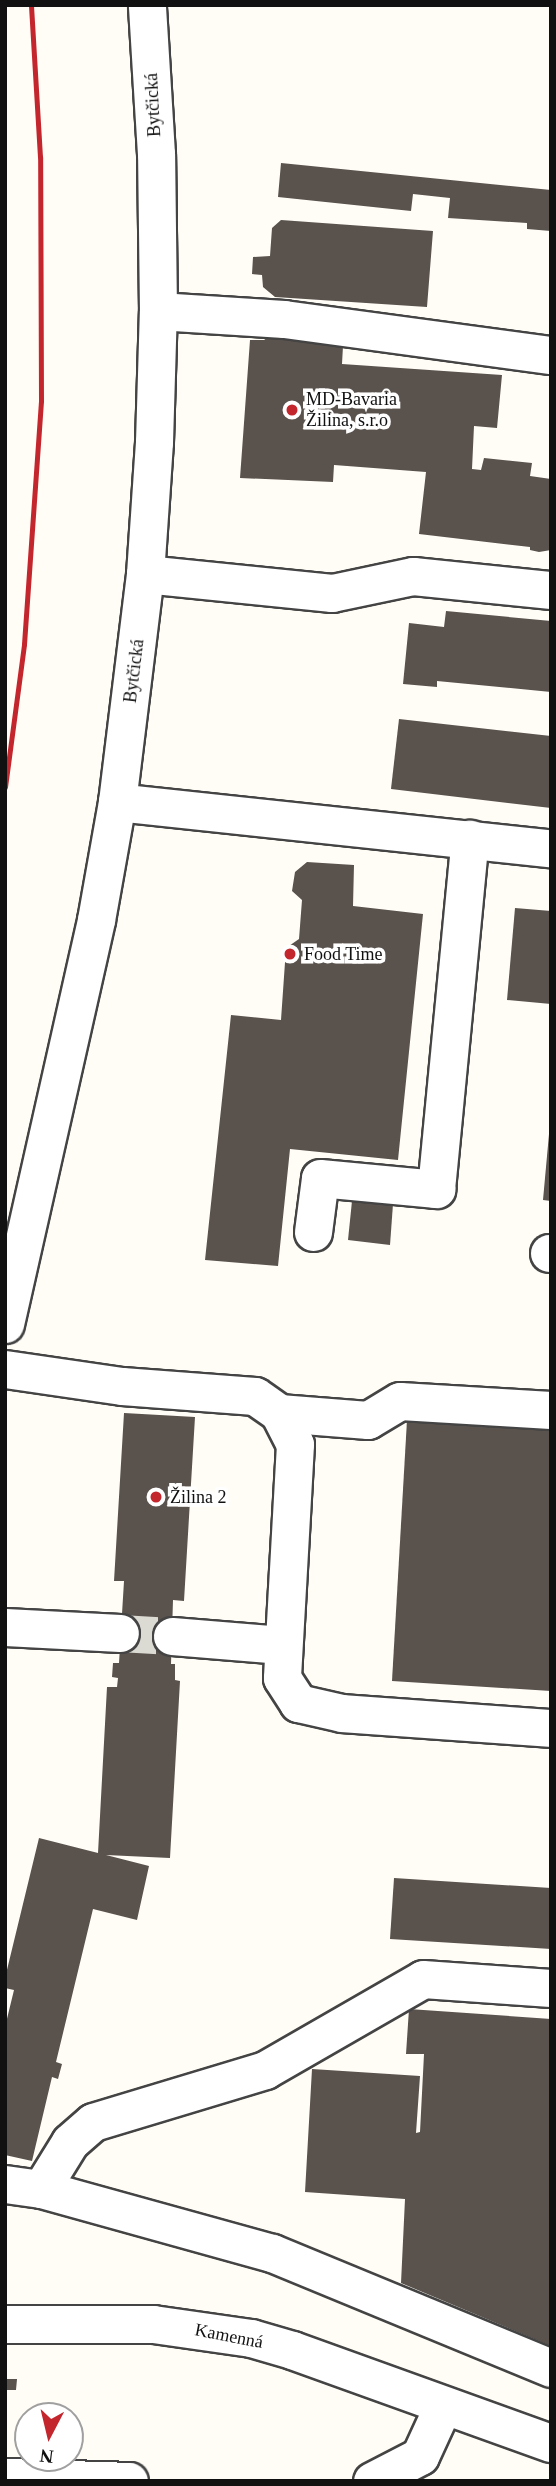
<!DOCTYPE html>
<meta charset="utf-8">
<style>
body{margin:0}
#map{position:relative;width:556px;height:2486px;overflow:hidden;background:#fffdf5;font-family:Georgia,serif}
div>[style]{position:absolute}
[style*='--x']{left:calc(var(--x)*1px);top:calc(var(--y)*1px);width:calc(var(--w)*1px);rotate:calc(var(--a)*1deg)}
.building>*{inset:0;background:#5a524d}
.minor-tunnel>*{height:37px;margin-top:-18.5px;transform-origin:0;background:repeating-linear-gradient(90deg,#dbdad3 0 37px,transparent 0 55px)}
.roads{filter:drop-shadow(2px 0 #444) drop-shadow(-2px 0 #444) drop-shadow(0 2px #444) drop-shadow(0 -2px #444)}
.minor>*{height:37px;margin:-18.5px;padding:0 18.5px;transform-origin:18.5px;border-radius:18.5px;background:#fff}
.rail>*{height:5px;margin:-2.5px;padding:0 2.5px;transform-origin:2.5px;border-radius:2.5px;background:#c4262e}
.dots>*{width:19px;height:19px;translate:-50% -50%;box-sizing:border-box;border:4px solid #fff;border-radius:50%}
span{translate:-50% -50%;white-space:nowrap;text-align:center;line-height:1.15;-webkit-text-stroke:7px #fff;paint-order:stroke}
.street-label{font-size:18px;color:#111}
.poi-label{font-size:18px;color:#111}
.left{translate:0 -50%;text-align:left}
.frame{position:absolute;inset:0;border:7px solid #111;pointer-events:none}
.north{position:absolute;left:14px;top:2402px;width:70px;height:70px;box-sizing:border-box;background:#fff;border:2px solid #a0a0a0;border-radius:50%;rotate:187deg;font-size:19px;font-weight:700;line-height:28px;text-align:center;color:#111}
.north::after{content:'';display:block;margin:auto;width:24px;height:32px;background:#c4262e;clip-path:polygon(50% 0,100% 100%,50% 72%,0 100%)}
</style>
<div id="map">
<div class="building">
<i style="clip-path:polygon(281px 163px,551px 190px,551px 231px,527px 229px,527px 223px,448px 218px,450px 198px,413px 194px,411px 211px,278px 197px)"></i>
<i style="clip-path:polygon(281px 220px,433px 231px,427px 307px,275px 297px,263px 287px,262px 275px,252px 274px,253px 257px,270px 256px,272px 228px)"></i>
<i style="clip-path:polygon(268px 337px,318px 341px,317px 344px,343px 346px,342px 364px,502px 375px,497px 428px,474px 426px,472px 469px,481px 470px,484px 458px,532px 463px,530px 476px,551px 479px,551px 550px,539px 552px,530px 550px,530px 547px,419px 534px,426px 472px,334px 465px,333px 482px,240px 478px,250px 340px,264px 340px)"></i>
<i style="clip-path:polygon(446px 611px,551px 621px,551px 692px,437px 681px,437px 687px,403px 684px,409px 623px,444px 627px)"></i>
<i style="clip-path:polygon(399px 719px,551px 736px,551px 808px,391px 789px)"></i>
<i style="clip-path:polygon(307px 862px,354px 865px,353px 906px,423px 914px,398px 1160px,290px 1149px,278px 1266px,205px 1260px,231px 1015px,281px 1020px,286px 948px,299px 939px,302px 900px,292px 891px,295px 872px)"></i>
<i style="clip-path:polygon(515px 908px,551px 911px,551px 1004px,507px 1000px)"></i>
<i style="clip-path:polygon(549px 1134px,551px 1134px,551px 1201px,543px 1200px)"></i>
<i style="clip-path:polygon(352px 1201px,393px 1204px,390px 1245px,348px 1240px)"></i>
<i style="clip-path:polygon(124px 1413px,195px 1417px,184px 1601px,173px 1600px,171px 1664px,175px 1664px,175px 1680px,180px 1681px,170px 1858px,106px 1855px,149px 1866px,137px 1920px,93px 1909px,56px 2062px,62px 2064px,58px 2079px,52px 2077px,32px 2161px,5px 2155px,5px 2027px,14px 1990px,5px 1988px,5px 1978px,39px 1838px,98px 1853px,107px 1687px,117px 1687px,118px 1678px,112px 1677px,113px 1663px,119px 1663px,124px 1581px,114px 1581px)"></i>
<i style="clip-path:polygon(407px 1420px,551px 1429px,551px 1691px,392px 1681px)"></i>
<i style="clip-path:polygon(394px 1878px,551px 1888px,551px 1949px,390px 1939px)"></i>
<i style="clip-path:polygon(409px 2009px,551px 2019px,551px 2346px,401px 2283px,405px 2199px,305px 2192px,312px 2069px,420px 2076px,416px 2133px,420px 2132px,424px 2054px,406px 2054px)"></i>
<i style="clip-path:polygon(5px 2379px,17px 2379px,16px 2390px,5px 2390px)"></i>
</div>
<div class="minor-tunnel">
<i style="--x:120;--y:1633;--w:52;--a:3.3"></i>
</div>
<div class="roads">
<div class="minor">
<i style="--x:158;--y:311;--w:126;--a:3.6"></i>
<i style="--x:284;--y:319;--w:269;--a:7.7"></i>
<i style="--x:145;--y:574;--w:188;--a:5.8"></i>
<i style="--x:332;--y:593;--w:83;--a:-11.9"></i>
<i style="--x:413;--y:576;--w:139;--a:5.8"></i>
<i style="--x:117;--y:802;--w:436;--a:6.1"></i>
<i style="--x:313;--y:1232;--w:54;--a:-82.6"></i>
<i style="--x:320;--y:1178;--w:117;--a:5.4"></i>
<i style="--x:436;--y:1189;--w:352;--a:-84.5"></i>
<i style="--x:549;--y:1253;--w:2;--a:0"></i>
<i style="--x:5;--y:1324;--w:414;--a:-77.3"></i>
<i style="--x:96;--y:920;--w:120;--a:-79.9"></i>
<i style="--x:117;--y:802;--w:230;--a:-83"></i>
<i style="--x:145;--y:574;--w:132;--a:-86.1"></i>
<i style="--x:154;--y:442;--w:131;--a:-88.3"></i>
<i style="--x:158;--y:311;--w:157;--a:-90.7"></i>
<i style="--x:156;--y:154;--w:149;--a:-93.5"></i>
<i style="--x:5;--y:1369;--w:118;--a:8.3"></i>
<i style="--x:122;--y:1386;--w:133;--a:4.3"></i>
<i style="--x:255;--y:1396;--w:29;--a:35"></i>
<i style="--x:279;--y:1413;--w:35;--a:63"></i>
<i style="--x:295;--y:1444;--w:234;--a:93.2"></i>
<i style="--x:282;--y:1678;--w:30;--a:57"></i>
<i style="--x:298;--y:1703;--w:45;--a:12.8"></i>
<i style="--x:342;--y:1713;--w:210;--a:4.1"></i>
<i style="--x:279;--y:1413;--w:89;--a:4.5"></i>
<i style="--x:368;--y:1420;--w:37;--a:-31"></i>
<i style="--x:400;--y:1401;--w:151;--a:3.4"></i>
<i style="--x:5;--y:1627;--w:115;--a:3"></i>
<i style="--x:172;--y:1636;--w:110;--a:4.7"></i>
<i style="--x:5;--y:2184;--w:36;--a:8"></i>
<i style="--x:41;--y:2189;--w:240;--a:15.5"></i>
<i style="--x:272;--y:2253;--w:302;--a:22.4"></i>
<i style="--x:41;--y:2189;--w:55;--a:-58.3"></i>
<i style="--x:70;--y:2142;--w:30;--a:-41"></i>
<i style="--x:93;--y:2122;--w:180;--a:-16.8"></i>
<i style="--x:265;--y:2070;--w:182;--a:-29.9"></i>
<i style="--x:423;--y:1979;--w:128;--a:4"></i>
<i style="--x:5;--y:2324;--w:148;--a:0"></i>
<i style="--x:153;--y:2324;--w:99;--a:8.1"></i>
<i style="--x:251;--y:2338;--w:43;--a:16.3"></i>
<i style="--x:292;--y:2350;--w:275;--a:19.8"></i>
<i style="--x:5;--y:2477;--w:124;--a:1.8"></i>
<i style="--x:372;--y:2481;--w:54;--a:-27.5"></i>
<i style="--x:420;--y:2456;--w:55;--a:-65.3"></i>
</div>
</div>
<div class="rail">
<i style="--x:5;--y:787;--w:144;--a:-82.4"></i>
<i style="--x:24;--y:644;--w:244;--a:-86"></i>
<i style="--x:41;--y:401;--w:244;--a:-90.2"></i>
<i style="--x:40;--y:157;--w:152;--a:-93.4"></i>
</div>
<div class="dots">
<i style="left:292px;top:410px;background:#c4262e"></i>
<i style="left:290px;top:954px;background:#c4262e"></i>
<i style="left:156px;top:1497px;background:#c4262e"></i>
</div>
<div class="street-label">
<span style="left:153px;top:105px;rotate:-93deg">Bytčická</span>
<span style="left:134px;top:671px;rotate:-83deg">Bytčická</span>
<span style="left:229px;top:2336px;rotate:11deg">Kamenná</span>
</div>
<div class="poi-label">
<span class="left" style="left:306px;top:410px">MD-Bavaria<br>Žilina, s.r.o</span>
<span class="left" style="left:304px;top:954px">Food Time</span>
<span class="left" style="left:170px;top:1497px">Žilina 2</span>
</div>
<div class="frame"></div>
<div class="north">N</div>
</div>
